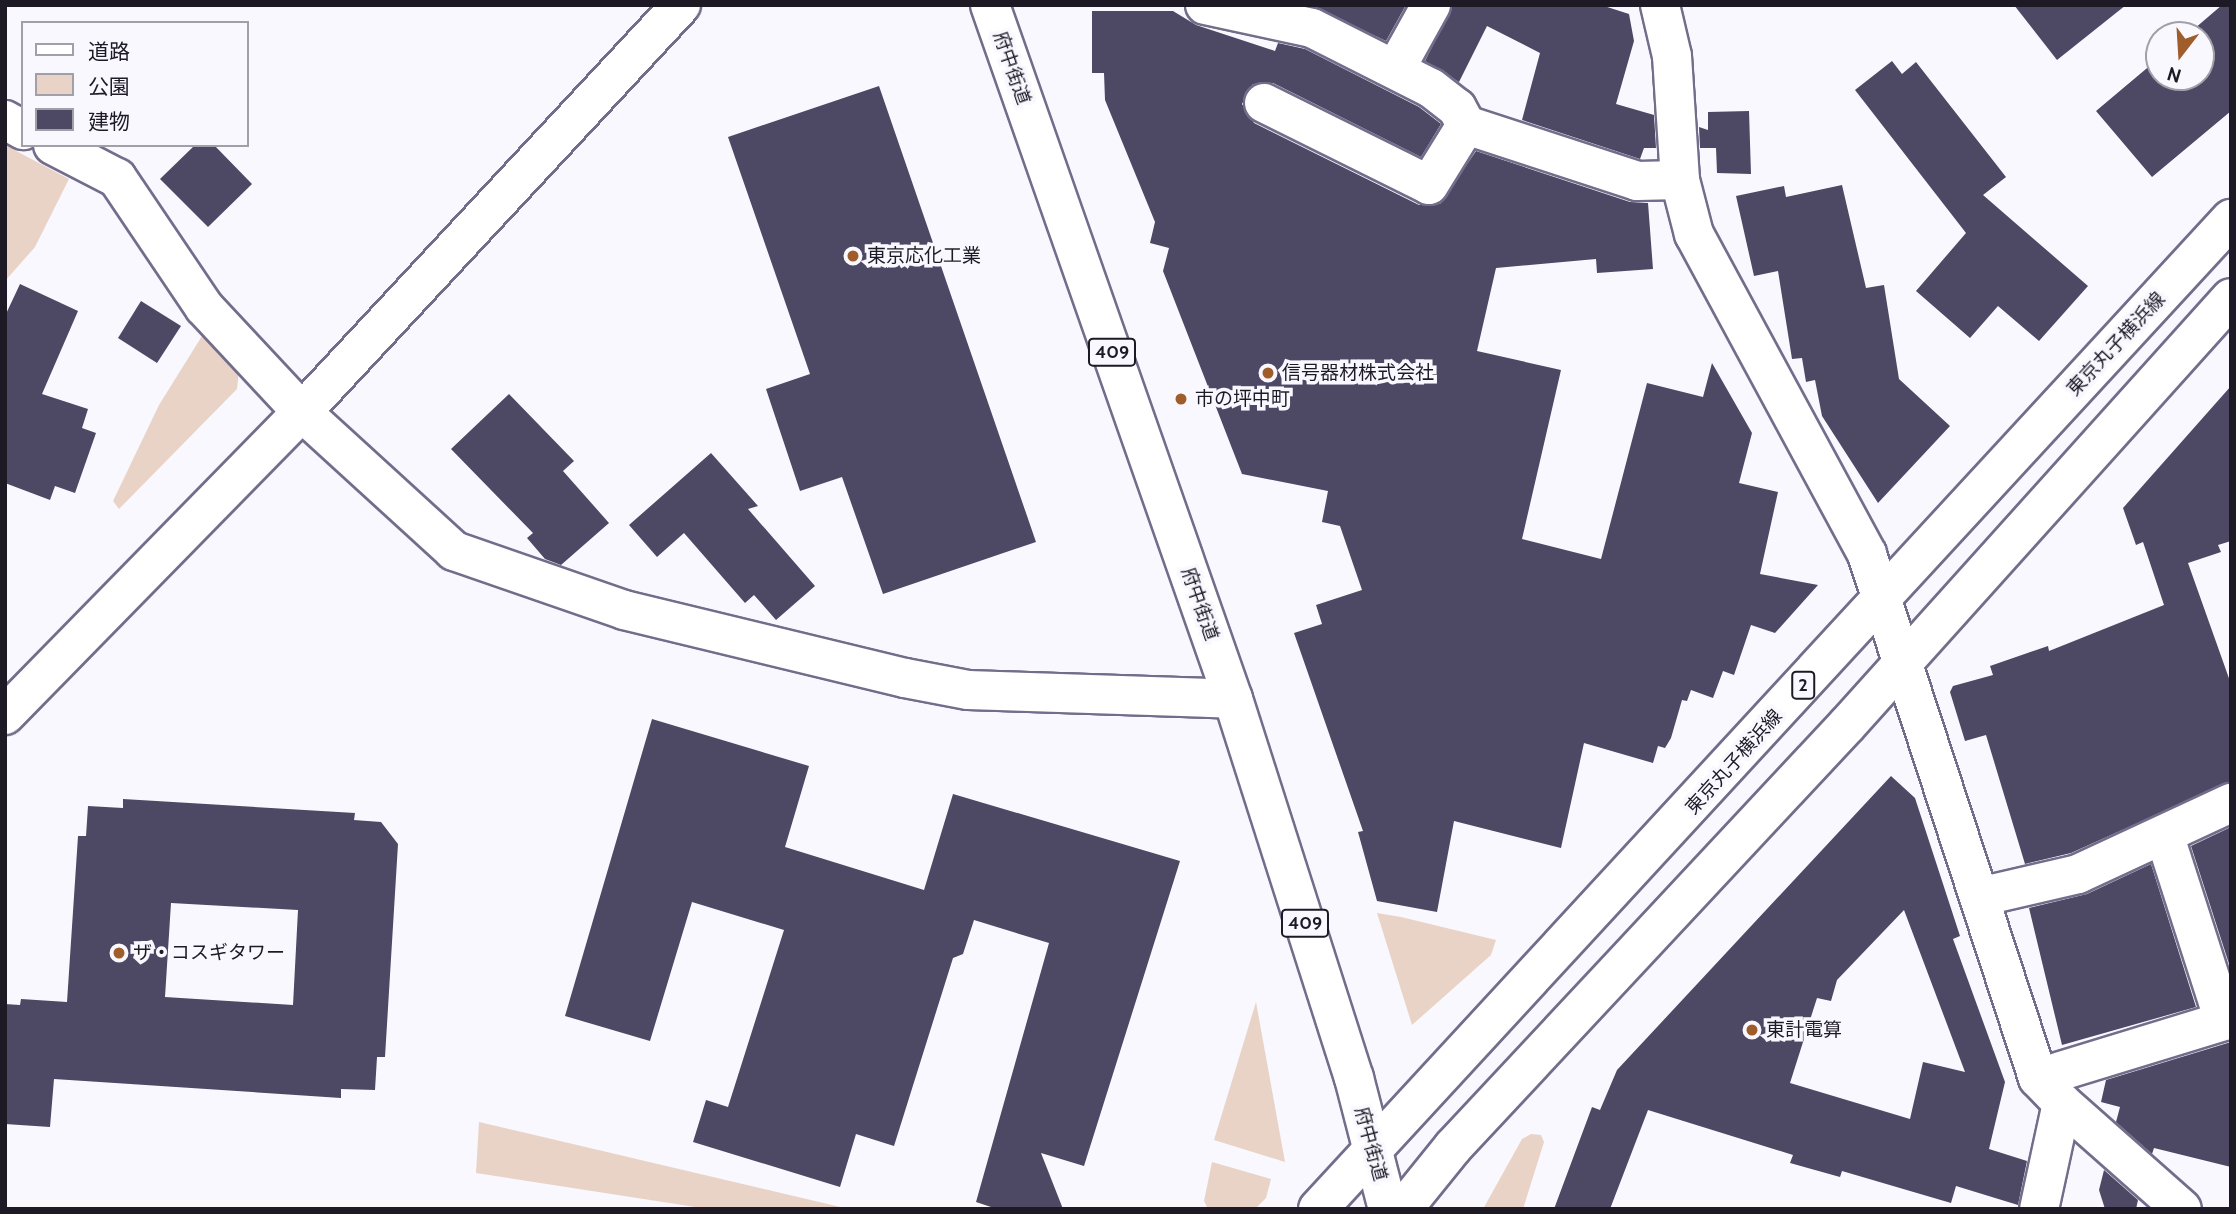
<!DOCTYPE html>
<meta charset="utf-8">
<style>
body{margin:0}
#map{position:relative;width:2236px;height:1214px;overflow:hidden;background:#f9f8ff;font-family:Cabin,"Noto Sans JP",sans-serif}
div>[style]{position:absolute}
[style*='--x']{left:calc(var(--x)*1px);top:calc(var(--y)*1px);width:calc(var(--w)*1px);rotate:calc(var(--a)*1deg)}
.green>*{inset:0;background:#e9d3c6}
.building>*{inset:0;background:#4d4864}
.roads{filter:drop-shadow(2px 0 #736d8b) drop-shadow(-2px 0 #736d8b) drop-shadow(0 2px #736d8b) drop-shadow(0 -2px #736d8b)}
.minor>*{height:38px;margin:-19px;padding:0 19px;transform-origin:19px;border-radius:19px;background:#fff}
.major>*{height:38px;margin:-19px;padding:0 19px;transform-origin:19px;border-radius:19px;background:#fff}
.highway>*{height:38px;margin:-19px;padding:0 19px;transform-origin:19px;border-radius:19px;background:#fff}
.dots>*{width:19px;height:19px;translate:-50% -50%;box-sizing:border-box;border:4px solid #f9f8ff;border-radius:50%}
span{translate:-50% -50%;white-space:nowrap;text-align:center;line-height:1.15;-webkit-text-stroke:7px #f9f8ff;paint-order:stroke}
.shield-label span{padding:2px 5px;background:#f9f8ff;border:2px solid;border-radius:5px;-webkit-text-stroke-width:0}
.shield-label{font-size:18px;color:#1d1a26;font-weight:700}
.street-label{font-size:19px;color:#1d1a26}
.poi-label{font-size:19px;color:#1d1a26}
.left{translate:0 -50%;text-align:left}
.frame{position:absolute;inset:0;border:7px solid #1d1a26;pointer-events:none}
.legend{position:absolute;left:21px;top:21px;width:228px;height:126px;box-sizing:border-box;background:#f9f8ff;border:2px solid #a19fa8;margin:0;padding:9px 12px;list-style:none;font-size:21px;color:#1d1a26}
.legend li{display:flex;align-items:center;gap:14px;height:35px}
.legend b{width:35px;border:2px solid #a19fa8}
.north{position:absolute;left:2145px;top:21px;width:70px;height:70px;box-sizing:border-box;background:#f9f8ff;border:2px solid #a19fa8;border-radius:50%;rotate:197deg;font-size:19px;font-weight:700;line-height:28px;text-align:center;color:#1d1a26}
.north::after{content:'';display:block;margin:auto;width:24px;height:32px;background:#a05d2c;clip-path:polygon(50% 0,100% 100%,50% 72%,0 100%)}
</style>
<div id="map">
<div class="green">
<i style="clip-path:polygon(5px 145px,69px 179px,35px 247px,5px 281px)"></i>
<i style="clip-path:polygon(202px 336px,239px 370px,237px 389px,119px 509px,113px 501px,159px 405px)"></i>
<i style="clip-path:polygon(1377px 913px,1401px 917px,1496px 940px,1491px 955px,1412px 1025px)"></i>
<i style="clip-path:polygon(1256px 1002px,1285px 1162px,1214px 1140px)"></i>
<i style="clip-path:polygon(479px 1122px,849px 1209px,708px 1209px,476px 1173px)"></i>
<i style="clip-path:polygon(1531px 1134px,1541px 1135px,1544px 1142px,1523px 1209px,1483px 1209px,1522px 1139px)"></i>
<i style="clip-path:polygon(1212px 1162px,1271px 1179px,1266px 1198px,1255px 1209px,1208px 1209px,1204px 1201px)"></i>
</div>
<div class="building">
<i style="clip-path:polygon(1310px 5px,1406px 5px,1386px 41px)"></i>
<i style="clip-path:polygon(1453px 5px,1601px 5px,1629px 14px,1634px 41px,1616px 104px,1654px 115px,1656px 148px,1644px 148px,1640px 159px,1522px 120px,1540px 53px,1487px 26px,1459px 82px,1425px 61px)"></i>
<i style="clip-path:polygon(2014px 5px,2126px 5px,2057px 60px)"></i>
<i style="clip-path:polygon(2222px 5px,2231px 5px,2231px 111px,2152px 177px,2096px 111px,2159px 58px,2159px 77px,2201px 77px,2201px 35px,2187px 35px)"></i>
<i style="clip-path:polygon(1092px 11px,1173px 11px,1196px 25px,1275px 51px,1278px 43px,1305px 49px,1419px 107px,1441px 124px,1421px 157px,1273px 83px,1253px 84px,1242px 104px,1254px 123px,1419px 205px,1440px 204px,1476px 151px,1630px 202px,1648px 203px,1653px 269px,1597px 273px,1596px 259px,1496px 268px,1477px 351px,1561px 370px,1522px 539px,1601px 559px,1647px 383px,1703px 397px,1712px 363px,1752px 433px,1739px 483px,1778px 492px,1760px 574px,1818px 585px,1775px 633px,1751px 625px,1734px 675px,1723px 671px,1713px 698px,1691px 690px,1687px 701px,1682px 700px,1671px 738px,1665px 748px,1658px 746px,1653px 763px,1584px 743px,1561px 848px,1454px 821px,1437px 912px,1377px 901px,1358px 832px,1363px 831px,1294px 633px,1322px 624px,1316px 605px,1362px 590px,1340px 526px,1322px 522px,1328px 491px,1242px 474px,1163px 271px,1169px 248px,1150px 243px,1155px 222px,1105px 100px,1104px 73px,1092px 73px)"></i>
<i style="clip-path:polygon(1892px 61px,1902px 74px,1916px 62px,2006px 177px,1983px 195px,2088px 286px,2039px 341px,1998px 306px,1970px 338px,1916px 291px,1966px 233px,1855px 90px)"></i>
<i style="clip-path:polygon(879px 86px,1036px 542px,883px 594px,842px 477px,800px 491px,766px 389px,810px 374px,728px 137px)"></i>
<i style="clip-path:polygon(1749px 111px,1751px 174px,1717px 173px,1716px 148px,1700px 148px,1699px 127px,1708px 130px,1708px 112px)"></i>
<i style="clip-path:polygon(195px 145px,214px 145px,252px 184px,208px 227px,160px 179px)"></i>
<i style="clip-path:polygon(1842px 185px,1866px 288px,1884px 285px,1899px 379px,1950px 426px,1878px 503px,1822px 416px,1815px 380px,1806px 382px,1802px 358px,1792px 359px,1778px 271px,1754px 276px,1736px 196px,1784px 186px,1786px 197px)"></i>
<i style="clip-path:polygon(20px 284px,78px 311px,42px 394px,88px 409px,82px 428px,96px 433px,75px 493px,55px 486px,50px 500px,5px 483px,5px 316px)"></i>
<i style="clip-path:polygon(141px 301px,181px 326px,157px 363px,118px 338px)"></i>
<i style="clip-path:polygon(2231px 386px,2231px 541px,2218px 545px,2221px 552px,2188px 563px,2231px 684px,2231px 781px,2071px 853px,2025px 864px,1986px 735px,1965px 741px,1950px 692px,1953px 686px,1993px 675px,1990px 666px,2048px 646px,2049px 651px,2164px 605px,2143px 542px,2136px 545px,2123px 508px)"></i>
<i style="clip-path:polygon(509px 394px,574px 461px,563px 471px,609px 523px,561px 565px,545px 559px,527px 538px,533px 533px,451px 449px)"></i>
<i style="clip-path:polygon(711px 453px,758px 506px,748px 509px,815px 586px,776px 620px,754px 595px,745px 603px,684px 533px,657px 557px,629px 525px)"></i>
<i style="clip-path:polygon(652px 719px,809px 766px,785px 847px,924px 890px,953px 794px,1180px 861px,1084px 1166px,1041px 1153px,1063px 1209px,997px 1209px,976px 1202px,1049px 943px,974px 920px,963px 954px,953px 958px,894px 1146px,856px 1134px,840px 1187px,693px 1142px,706px 1100px,728px 1107px,784px 930px,692px 902px,650px 1041px,565px 1016px)"></i>
<i style="clip-path:polygon(evenodd,1891px 776px,1915px 798px,1960px 936px,1953px 939px,2005px 1082px,1989px 1149px,2027px 1161px,2018px 1205px,1956px 1186px,1951px 1203px,1842px 1171px,1840px 1177px,1790px 1163px,1793px 1155px,1648px 1110px,1610px 1209px,1554px 1209px,1592px 1107px,1600px 1110px,1617px 1070px,1891px 776px,1904px 910px,1965px 1072px,1923px 1062px,1910px 1119px,1790px 1083px,1817px 998px,1831px 1001px,1837px 980px,1904px 910px)"></i>
<i style="clip-path:polygon(evenodd,123px 799px,355px 813px,354px 820px,381px 822px,398px 844px,385px 1057px,377px 1057px,375px 1090px,341px 1089px,341px 1098px,54px 1079px,50px 1127px,5px 1124px,5px 1004px,20px 1005px,21px 999px,67px 1002px,78px 836px,86px 836px,88px 806px,123px 808px,123px 799px,171px 903px,298px 910px,293px 1005px,165px 997px,171px 903px)"></i>
<i style="clip-path:polygon(2231px 827px,2231px 970px,2191px 846px)"></i>
<i style="clip-path:polygon(2151px 864px,2196px 1007px,2062px 1045px,2029px 908px,2087px 894px)"></i>
<i style="clip-path:polygon(2231px 1042px,2231px 1167px,2154px 1148px,2152px 1154px,2116px 1122px,2120px 1107px,2101px 1102px,2106px 1080px)"></i>
<i style="clip-path:polygon(2104px 1170px,2138px 1200px,2136px 1209px,2105px 1209px,2099px 1190px)"></i>
</div>
<div class="roads">
<div class="minor">
<i style="--x:1205;--y:5;--w:109;--a:12.1"></i>
<i style="--x:1312;--y:28;--w:133;--a:26.8"></i>
<i style="--x:1431;--y:88;--w:33;--a:38"></i>
<i style="--x:1457;--y:108;--w:19;--a:62"></i>
<i style="--x:1466;--y:125;--w:180;--a:18.1"></i>
<i style="--x:1637;--y:181;--w:43;--a:-1.3"></i>
<i style="--x:1660;--y:5;--w:52;--a:76.8"></i>
<i style="--x:1672;--y:56;--w:124;--a:86.3"></i>
<i style="--x:1680;--y:180;--w:56;--a:75.5"></i>
<i style="--x:1694;--y:234;--w:364;--a:61.6"></i>
<i style="--x:1867;--y:554;--w:551;--a:71.93"></i>
<i style="--x:2038;--y:1078;--w:35;--a:46"></i>
<i style="--x:2062;--y:1103;--w:108;--a:102.2"></i>
<i style="--x:1396;--y:68;--w:72;--a:-60.9"></i>
<i style="--x:1264;--y:103;--w:184;--a:26.4"></i>
<i style="--x:1429;--y:185;--w:70;--a:-58.3"></i>
<i style="--x:5;--y:120;--w:21;--a:29"></i>
<i style="--x:53;--y:145;--w:72;--a:27.3"></i>
<i style="--x:117;--y:178;--w:156;--a:56"></i>
<i style="--x:204;--y:307;--w:144;--a:47"></i>
<i style="--x:302;--y:412;--w:206;--a:42.4"></i>
<i style="--x:454;--y:551;--w:180;--a:19.1"></i>
<i style="--x:624;--y:610;--w:289;--a:13.6"></i>
<i style="--x:905;--y:678;--w:64;--a:10.8"></i>
<i style="--x:968;--y:690;--w:265;--a:1.9"></i>
<i style="--x:5;--y:715;--w:424;--a:-45.6"></i>
<i style="--x:302;--y:412;--w:556;--a:-47.04"></i>
<i style="--x:2165;--y:837;--w:193;--a:72.2"></i>
<i style="--x:1979;--y:897;--w:102;--a:-13.1"></i>
<i style="--x:2078;--y:874;--w:169;--a:-24.9"></i>
<i style="--x:2038;--y:1078;--w:202;--a:-17"></i>
<i style="--x:2062;--y:1103;--w:160;--a:41.5"></i>
</div>
<div class="major">
<i style="--x:1318;--y:1209;--w:1347;--a:-47.32"></i>
<i style="--x:1403;--y:1209;--w:80;--a:-51.1"></i>
<i style="--x:1453;--y:1147;--w:577;--a:-46.97"></i>
<i style="--x:1847;--y:725;--w:574;--a:-48.04"></i>
</div>
<div class="highway">
<i style="--x:990;--y:5;--w:735;--a:70.7"></i>
<i style="--x:1233;--y:699;--w:398;--a:72.3"></i>
<i style="--x:1354;--y:1078;--w:135;--a:75.5"></i>
</div>
</div>
<div class="dots">
<i style="left:853px;top:256px;background:#a05d2c"></i>
<i style="left:1268px;top:373px;background:#a05d2c"></i>
<i style="left:1181px;top:399px;background:#a05d2c"></i>
<i style="left:119px;top:953px;background:#a05d2c"></i>
<i style="left:1752px;top:1030px;background:#a05d2c"></i>
</div>
<div class="shield-label">
<span style="left:1112px;top:352px">409</span>
<span style="left:1803px;top:685px">2</span>
<span style="left:1305px;top:923px">409</span>
</div>
<div class="street-label">
<span style="left:1012px;top:68px;rotate:71deg">府中街道</span>
<span style="left:2116px;top:344px;rotate:-47deg">東京丸子横浜線</span>
<span style="left:1200px;top:604px;rotate:71deg">府中街道</span>
<span style="left:1734px;top:762px;rotate:-48deg">東京丸子横浜線</span>
<span style="left:1371px;top:1144px;rotate:75deg">府中街道</span>
</div>
<div class="poi-label">
<span class="left" style="left:867px;top:256px">東京応化工業</span>
<span class="left" style="left:1282px;top:373px">信号器材株式会社</span>
<span class="left" style="left:1195px;top:399px">市の坪中町</span>
<span class="left" style="left:133px;top:953px">ザ・コスギタワー</span>
<span class="left" style="left:1766px;top:1030px">東計電算</span>
</div>
<div class="frame"></div>
<ul class="legend">
<li><b style="height:9px;background:#fff"></b>道路</li>
<li><b style="height:19px;background:#e9d3c6"></b>公園</li>
<li><b style="height:19px;background:#4d4864"></b>建物</li>
</ul>
<div class="north">N</div>
</div>
